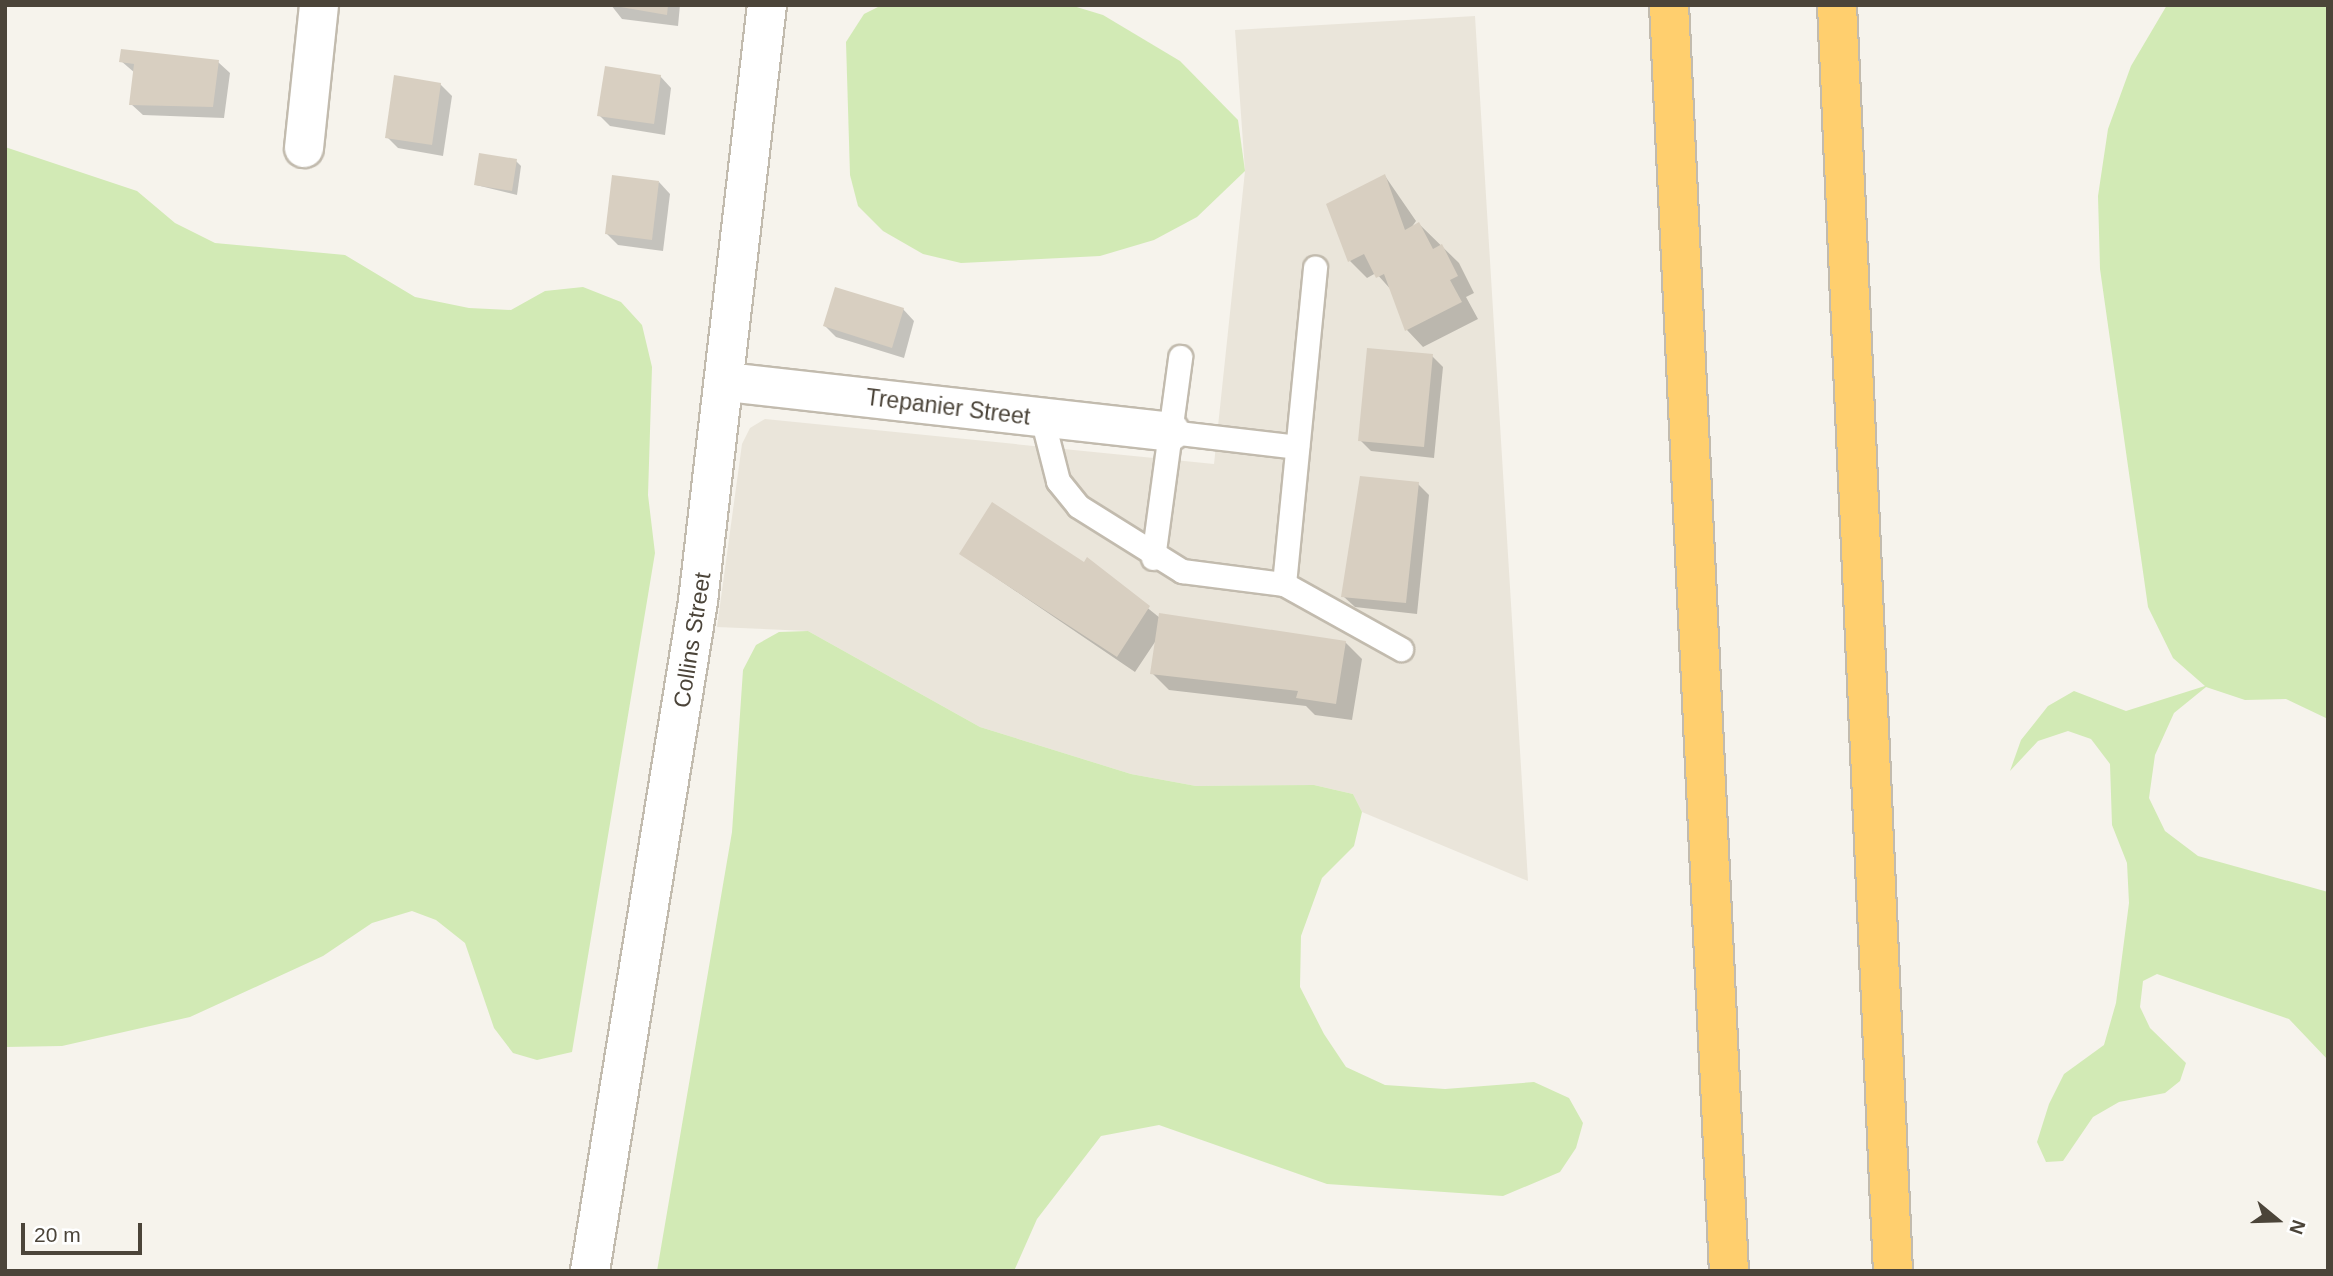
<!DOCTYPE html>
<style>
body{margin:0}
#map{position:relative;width:2333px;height:1276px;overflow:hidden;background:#f6f3ec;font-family:Arial,sans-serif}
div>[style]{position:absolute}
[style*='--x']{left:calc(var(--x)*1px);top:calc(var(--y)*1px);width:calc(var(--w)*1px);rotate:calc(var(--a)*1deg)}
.residential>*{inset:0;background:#eae5da}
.green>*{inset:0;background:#d2eab5}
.shadow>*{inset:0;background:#0003}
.building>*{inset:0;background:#d8cfc1}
.roads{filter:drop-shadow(2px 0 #c2bbae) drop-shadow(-2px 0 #c2bbae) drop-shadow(0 2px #c2bbae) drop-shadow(0 -2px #c2bbae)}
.service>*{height:23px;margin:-11.5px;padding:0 11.5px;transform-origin:11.5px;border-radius:11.5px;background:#fff}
.minor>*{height:38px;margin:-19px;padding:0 19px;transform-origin:19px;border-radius:19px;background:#fff}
.tertiary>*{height:38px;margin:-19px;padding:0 19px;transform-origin:19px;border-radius:19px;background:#fff}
.motorway>*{height:38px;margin:-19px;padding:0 19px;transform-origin:19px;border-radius:19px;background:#ffcf6e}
span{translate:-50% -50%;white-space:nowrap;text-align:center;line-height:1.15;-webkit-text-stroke:5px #fff;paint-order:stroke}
.street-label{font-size:23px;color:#4b4439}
.frame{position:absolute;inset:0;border:7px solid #4b4439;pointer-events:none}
.north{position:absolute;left:2242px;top:1185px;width:70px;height:70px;-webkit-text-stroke:5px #fff;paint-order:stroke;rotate:109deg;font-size:19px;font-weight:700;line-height:28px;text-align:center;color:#4b4439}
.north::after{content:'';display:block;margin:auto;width:24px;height:32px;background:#4b4439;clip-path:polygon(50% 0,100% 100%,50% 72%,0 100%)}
.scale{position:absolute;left:21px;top:1223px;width:121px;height:32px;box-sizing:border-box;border:4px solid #4b4439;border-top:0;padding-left:9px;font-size:21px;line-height:24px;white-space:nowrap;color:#4b4439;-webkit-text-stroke:5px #fff;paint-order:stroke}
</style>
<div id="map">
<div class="residential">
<i style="clip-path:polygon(1475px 16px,1528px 881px,1362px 812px,1353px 794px,1314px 785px,1196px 786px,1131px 774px,980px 727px,808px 631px,717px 627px,742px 444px,750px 428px,765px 419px,1214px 464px,1245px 171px,1235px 30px)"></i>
</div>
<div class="green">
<i style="clip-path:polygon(882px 5px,1070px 5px,1103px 15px,1180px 61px,1238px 120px,1245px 171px,1197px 217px,1154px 240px,1100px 256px,961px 263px,923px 254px,883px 231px,858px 206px,850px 175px,846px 42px,864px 14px)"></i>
<i style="clip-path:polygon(2167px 5px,2328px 5px,2328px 719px,2286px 699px,2245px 700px,2206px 687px,2174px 713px,2155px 755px,2149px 798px,2165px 831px,2198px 856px,2328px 892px,2328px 1060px,2289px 1019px,2157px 974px,2143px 981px,2140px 1007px,2150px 1028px,2186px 1063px,2180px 1081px,2165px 1093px,2119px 1102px,2093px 1117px,2063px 1161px,2046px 1162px,2037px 1142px,2049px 1104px,2064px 1074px,2104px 1045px,2116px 1003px,2129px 903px,2127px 863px,2112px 825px,2110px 764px,2091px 739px,2068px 731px,2038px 741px,2010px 771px,2021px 740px,2048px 706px,2074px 691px,2126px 711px,2205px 686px,2173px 658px,2148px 607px,2100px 269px,2098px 196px,2108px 129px,2131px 66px)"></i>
<i style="clip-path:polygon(5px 147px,137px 191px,175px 223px,215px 243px,345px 255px,415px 297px,469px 308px,511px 310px,545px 291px,583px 287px,621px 302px,642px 325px,652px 367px,648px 495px,655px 553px,572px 1052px,537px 1060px,513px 1053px,494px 1028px,465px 943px,436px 920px,412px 911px,372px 923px,323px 956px,190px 1017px,62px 1046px,5px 1047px)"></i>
<i style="clip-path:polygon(808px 631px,980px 727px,1131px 774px,1196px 786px,1314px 785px,1353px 794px,1362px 812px,1354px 846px,1322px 878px,1301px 936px,1300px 987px,1324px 1034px,1346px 1067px,1385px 1085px,1445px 1089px,1534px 1082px,1569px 1098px,1583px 1123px,1576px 1148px,1560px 1172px,1503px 1196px,1327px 1184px,1159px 1125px,1101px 1136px,1037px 1219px,1014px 1271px,657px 1271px,732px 832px,743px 670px,756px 645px,779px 632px)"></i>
</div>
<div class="shadow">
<i style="clip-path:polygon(611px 5px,680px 5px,678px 26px,622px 19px)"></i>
<i style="clip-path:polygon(121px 61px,218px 62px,230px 73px,224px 118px,143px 115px,131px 104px,135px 73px)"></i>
<i style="clip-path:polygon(660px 76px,671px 88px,665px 135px,610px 126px,599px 115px)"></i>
<i style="clip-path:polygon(440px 84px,452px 96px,443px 156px,398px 148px,387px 137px)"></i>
<i style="clip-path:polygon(516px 161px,521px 166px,517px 195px,476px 185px)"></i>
<i style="clip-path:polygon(1385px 176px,1416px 221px,1411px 228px,1419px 224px,1459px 263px,1474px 293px,1466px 297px,1478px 319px,1423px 347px,1407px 330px,1393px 292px,1376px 273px,1367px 278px,1350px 261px)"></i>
<i style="clip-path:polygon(659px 182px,670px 194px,663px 251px,618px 245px,607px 234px)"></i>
<i style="clip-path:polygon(903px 309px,914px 321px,904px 358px,836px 337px,825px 326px)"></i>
<i style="clip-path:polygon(1432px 356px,1443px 367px,1434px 458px,1371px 451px,1360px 440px)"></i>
<i style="clip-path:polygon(1418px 484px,1429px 495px,1417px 614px,1355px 607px,1343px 596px)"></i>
<i style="clip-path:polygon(961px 554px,1085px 565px,1088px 560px,1160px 618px,1345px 642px,1362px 659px,1352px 720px,1315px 715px,1306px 706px,1169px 690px,1152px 673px,1157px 639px,1135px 672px)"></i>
</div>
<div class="building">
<i style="clip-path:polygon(609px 5px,668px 5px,667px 15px)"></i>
<i style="clip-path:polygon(121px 49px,219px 60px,213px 107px,129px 105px,134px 64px,119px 62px)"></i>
<i style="clip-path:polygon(605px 66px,661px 75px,654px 124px,597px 116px)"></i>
<i style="clip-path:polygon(394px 75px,441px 83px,432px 145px,385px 138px)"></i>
<i style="clip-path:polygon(479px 153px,517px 159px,512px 191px,474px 185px)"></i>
<i style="clip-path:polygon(1385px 174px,1405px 230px,1419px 222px,1433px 249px,1442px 244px,1458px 276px,1450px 280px,1462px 302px,1405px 331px,1384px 274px,1376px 278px,1364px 254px,1348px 262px,1326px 204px)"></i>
<i style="clip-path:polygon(612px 175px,659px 181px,652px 240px,605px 234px)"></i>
<i style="clip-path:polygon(835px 287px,904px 308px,892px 348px,823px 326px)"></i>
<i style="clip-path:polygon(1367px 348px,1433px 354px,1424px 447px,1358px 441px)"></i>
<i style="clip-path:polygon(1360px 476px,1419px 482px,1406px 603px,1341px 597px)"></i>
<i style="clip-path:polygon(992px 502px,1084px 562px,1087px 557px,1150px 606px,1117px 657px,959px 554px)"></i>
<i style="clip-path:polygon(1159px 613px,1346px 641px,1336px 704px,1296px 698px,1298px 691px,1150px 674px)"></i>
</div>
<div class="roads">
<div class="service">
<i style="--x:1042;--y:418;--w:65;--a:75.7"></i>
<i style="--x:1058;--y:481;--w:32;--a:51"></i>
<i style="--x:1078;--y:506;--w:123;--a:32"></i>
<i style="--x:1182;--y:571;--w:103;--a:7.3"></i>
<i style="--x:1284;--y:584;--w:318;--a:-84.4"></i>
<i style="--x:1170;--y:432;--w:128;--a:6.7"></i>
<i style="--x:1153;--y:558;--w:203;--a:-82.3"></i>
<i style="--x:1284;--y:584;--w:134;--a:29.1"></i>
</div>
<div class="minor">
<i style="--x:304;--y:148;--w:144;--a:-84"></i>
<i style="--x:727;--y:382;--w:446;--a:6.4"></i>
</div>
<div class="tertiary">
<i style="--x:590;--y:1271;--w:679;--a:-80.84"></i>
<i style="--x:698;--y:601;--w:600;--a:-83.4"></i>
</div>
<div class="motorway">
<i style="--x:1669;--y:5;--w:1267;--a:87.29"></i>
<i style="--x:1837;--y:5;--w:1267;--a:87.47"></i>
</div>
</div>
<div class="street-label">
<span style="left:948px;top:407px;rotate:7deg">Trepanier Street</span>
<span style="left:692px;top:640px;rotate:-81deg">Collins Street</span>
</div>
<div class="frame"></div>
<div class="north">N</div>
<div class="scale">20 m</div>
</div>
